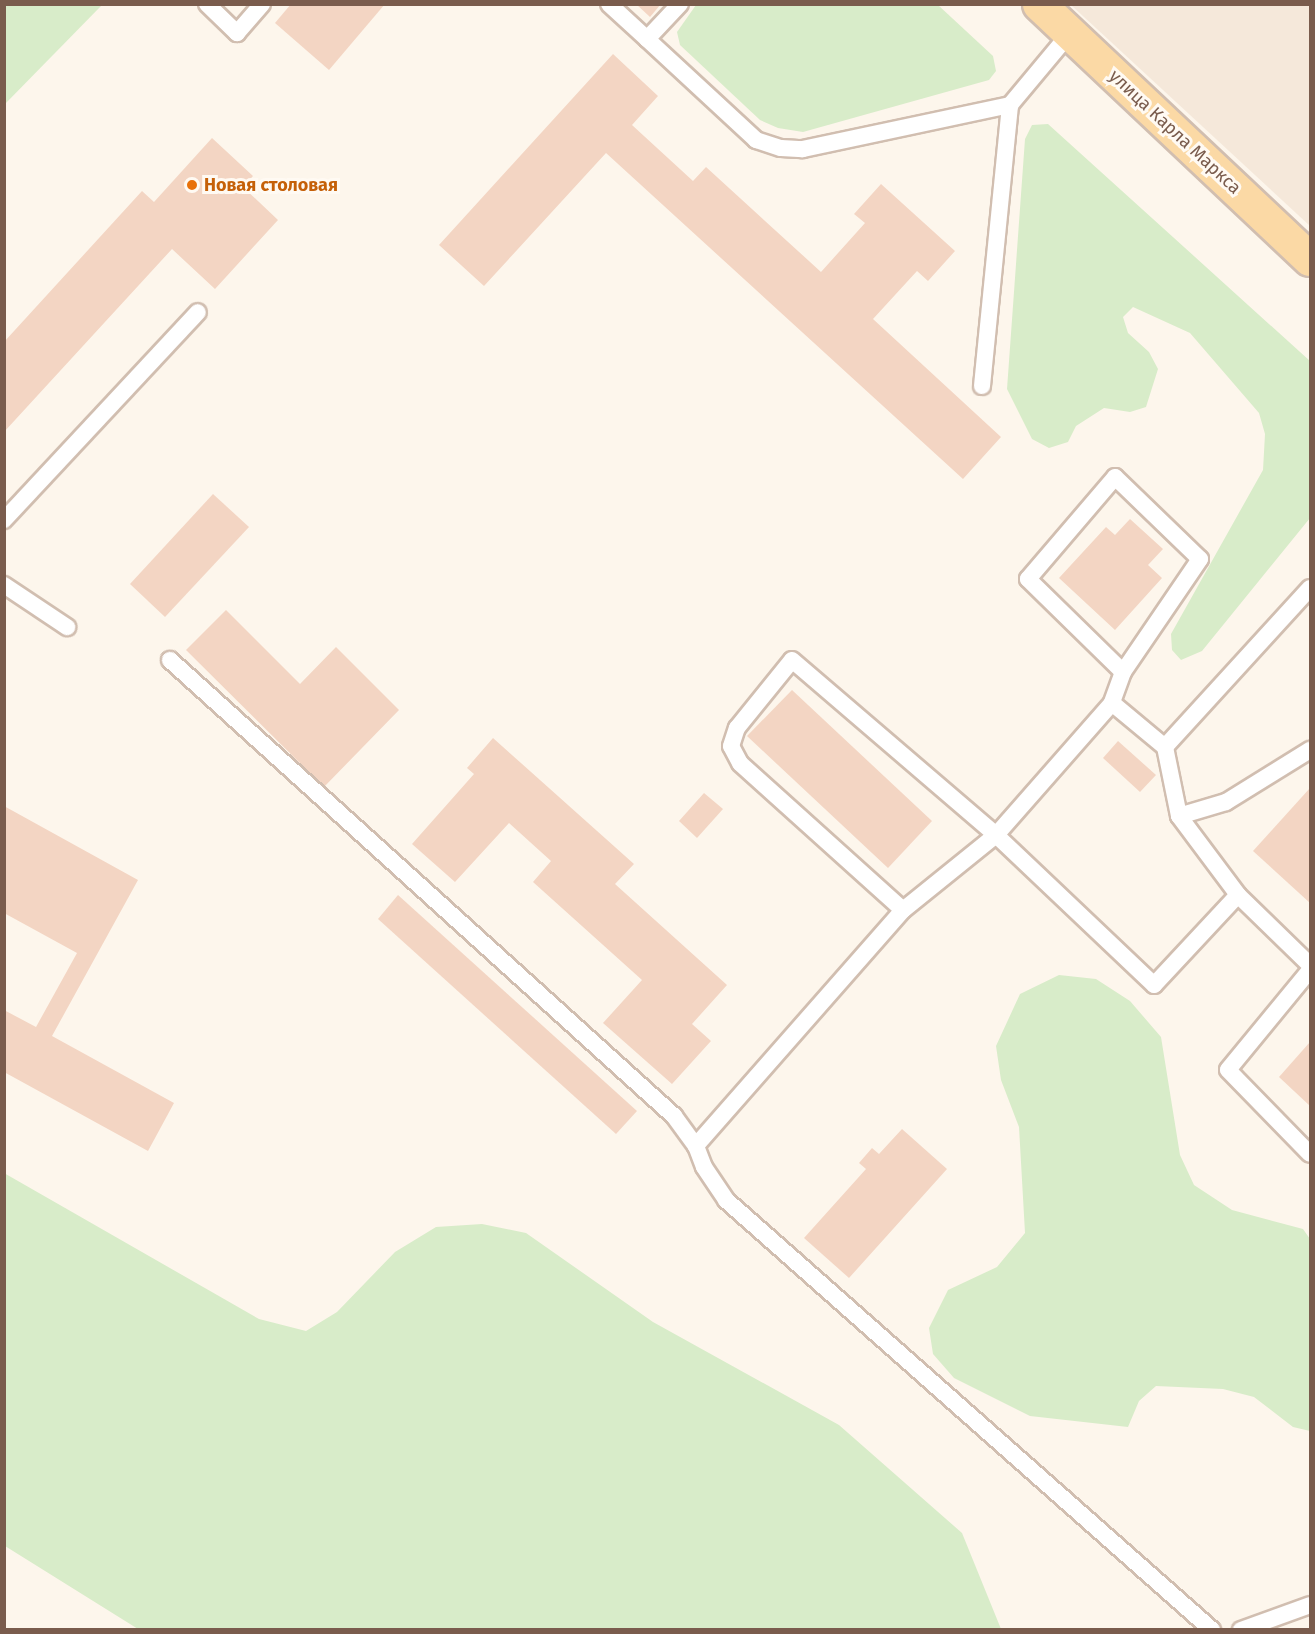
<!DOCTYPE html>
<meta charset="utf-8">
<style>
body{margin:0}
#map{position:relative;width:1315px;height:1634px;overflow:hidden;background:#fdf6ec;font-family:"Fira Sans",sans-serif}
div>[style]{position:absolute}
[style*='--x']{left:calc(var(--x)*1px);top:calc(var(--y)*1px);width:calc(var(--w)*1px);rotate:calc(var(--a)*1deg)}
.residential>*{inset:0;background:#f5e8da}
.green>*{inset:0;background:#d8ecc9}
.building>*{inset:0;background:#f3d5c3}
.roads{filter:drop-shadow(2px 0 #d1beb0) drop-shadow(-2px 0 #d1beb0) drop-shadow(0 2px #d1beb0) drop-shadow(0 -2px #d1beb0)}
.lane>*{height:16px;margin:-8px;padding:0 8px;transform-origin:8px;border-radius:8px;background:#fff}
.primary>*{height:33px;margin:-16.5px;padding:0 16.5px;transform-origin:16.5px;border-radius:16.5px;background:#fbd9a5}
.dots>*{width:16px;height:16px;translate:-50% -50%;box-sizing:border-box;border:3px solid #fffaf3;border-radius:50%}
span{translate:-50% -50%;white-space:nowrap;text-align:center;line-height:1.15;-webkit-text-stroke:6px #fffaf3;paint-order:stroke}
.street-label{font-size:18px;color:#7a5c4d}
.food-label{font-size:18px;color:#c56008;font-weight:700}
.left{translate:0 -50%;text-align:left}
.frame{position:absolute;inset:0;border:6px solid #7a5c4d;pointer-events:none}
</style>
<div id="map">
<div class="residential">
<i style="clip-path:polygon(1071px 5px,1310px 5px,1310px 226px)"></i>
</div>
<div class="green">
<i style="clip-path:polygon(5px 4px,102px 5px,5px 104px,4px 5px)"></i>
<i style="clip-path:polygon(696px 5px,938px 5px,993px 56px,996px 71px,989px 80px,803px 132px,778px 128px,760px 120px,680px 45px,677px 32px)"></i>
<i style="clip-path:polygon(1048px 124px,1310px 361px,1310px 518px,1202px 651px,1181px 660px,1172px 650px,1171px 634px,1263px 470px,1265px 434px,1259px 413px,1190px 333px,1133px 307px,1123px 317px,1128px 333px,1149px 352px,1158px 369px,1146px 407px,1130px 412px,1104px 408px,1076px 426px,1068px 442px,1049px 448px,1032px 439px,1007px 389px,1025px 139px,1032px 125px)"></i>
<i style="clip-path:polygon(1059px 975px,1096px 979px,1130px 1001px,1161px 1037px,1180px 1155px,1194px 1185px,1232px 1210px,1303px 1229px,1310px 1239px,1310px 1431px,1293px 1427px,1254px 1397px,1223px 1389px,1156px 1386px,1139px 1401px,1128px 1427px,1030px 1416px,954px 1378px,933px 1354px,929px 1328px,948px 1290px,997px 1267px,1025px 1233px,1019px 1127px,1001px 1080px,996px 1046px,1020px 994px)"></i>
<i style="clip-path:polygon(4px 1173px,259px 1319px,306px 1331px,337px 1312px,395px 1252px,436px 1227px,482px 1224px,526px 1233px,653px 1322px,839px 1425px,962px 1533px,1001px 1629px,138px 1629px,5px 1546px)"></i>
</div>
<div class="building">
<i style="clip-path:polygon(291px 4px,385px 4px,329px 70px,275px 23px)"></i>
<i style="clip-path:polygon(636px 4px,661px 4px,650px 17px)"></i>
<i style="clip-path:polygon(613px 54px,658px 96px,632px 125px,693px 181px,706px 167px,821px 272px,865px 223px,854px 214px,881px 184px,955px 251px,928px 281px,917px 271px,873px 319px,1001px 437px,963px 479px,606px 153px,484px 286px,439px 245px)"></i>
<i style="clip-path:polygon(212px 138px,253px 176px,243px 187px,278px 220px,215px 289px,172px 249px,4px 432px,4px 342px,142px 191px,154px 202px)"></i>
<i style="clip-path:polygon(213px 494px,249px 527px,165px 617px,130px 584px)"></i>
<i style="clip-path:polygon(1130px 519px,1163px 549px,1148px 565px,1162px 578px,1115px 630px,1059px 578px,1106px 527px,1115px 535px)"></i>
<i style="clip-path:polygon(226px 610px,300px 684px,336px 647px,399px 710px,324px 787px,186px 650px)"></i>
<i style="clip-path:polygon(792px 690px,932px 821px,888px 868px,747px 736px)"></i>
<i style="clip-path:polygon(493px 738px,634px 864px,615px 884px,727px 985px,692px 1024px,711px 1041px,672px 1084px,603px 1023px,642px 980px,533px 882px,551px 861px,509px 823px,455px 882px,412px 844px,474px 774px,467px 768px)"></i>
<i style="clip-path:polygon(1118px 741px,1156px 775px,1140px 792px,1103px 758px)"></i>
<i style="clip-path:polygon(1310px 788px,1310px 903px,1253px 851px)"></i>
<i style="clip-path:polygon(704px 793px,723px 809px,697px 838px,679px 821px)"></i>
<i style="clip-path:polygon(4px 806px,138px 880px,52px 1036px,174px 1103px,148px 1151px,4px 1072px,4px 1010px,36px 1027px,77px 953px,4px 913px)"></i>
<i style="clip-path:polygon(398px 895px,637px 1111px,616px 1134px,378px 919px)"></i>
<i style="clip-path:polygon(1310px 1042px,1310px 1106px,1279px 1077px)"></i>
<i style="clip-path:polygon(902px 1129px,947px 1169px,849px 1278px,804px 1238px,866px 1169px,859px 1163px,872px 1148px,879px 1154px)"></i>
</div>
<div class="roads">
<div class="lane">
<i style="--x:207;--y:4;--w:42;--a:44"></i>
<i style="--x:237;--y:33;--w:38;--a:-49"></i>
<i style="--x:609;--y:4;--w:52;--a:42.6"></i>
<i style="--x:647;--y:39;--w:48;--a:-46.7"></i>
<i style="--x:647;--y:39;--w:149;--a:42.8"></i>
<i style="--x:756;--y:140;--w:26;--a:18"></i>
<i style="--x:781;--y:148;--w:22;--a:3"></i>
<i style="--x:803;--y:149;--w:212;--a:-12"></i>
<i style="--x:982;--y:386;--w:282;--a:-84.3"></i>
<i style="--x:1010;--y:105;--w:94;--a:-50.2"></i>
<i style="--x:4;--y:520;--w:284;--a:-47"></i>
<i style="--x:4;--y:585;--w:76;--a:33.7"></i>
<i style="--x:1310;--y:588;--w:215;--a:132.4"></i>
<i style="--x:1165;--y:747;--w:70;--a:78.5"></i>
<i style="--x:1179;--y:816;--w:99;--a:53.2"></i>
<i style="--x:1238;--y:895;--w:100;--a:44.2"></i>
<i style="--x:170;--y:660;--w:680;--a:42.14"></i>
<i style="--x:674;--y:1116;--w:37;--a:54"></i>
<i style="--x:1123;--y:672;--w:133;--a:-135.6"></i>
<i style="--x:1028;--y:579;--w:134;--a:-49.5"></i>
<i style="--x:1115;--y:477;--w:118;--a:44"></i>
<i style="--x:1200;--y:559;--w:137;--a:124.3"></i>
<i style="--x:1123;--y:672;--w:33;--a:110"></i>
<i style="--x:1112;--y:703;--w:176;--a:131.3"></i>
<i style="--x:996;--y:835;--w:119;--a:141.1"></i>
<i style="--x:903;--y:910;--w:219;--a:-138"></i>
<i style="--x:740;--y:763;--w:19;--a:-118"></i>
<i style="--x:731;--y:746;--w:19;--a:-72"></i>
<i style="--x:737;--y:728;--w:87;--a:-51"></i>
<i style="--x:792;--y:660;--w:269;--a:40.6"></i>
<i style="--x:996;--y:835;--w:218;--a:43.5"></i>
<i style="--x:1154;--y:985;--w:123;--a:-47"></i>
<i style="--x:1112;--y:703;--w:69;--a:39.7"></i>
<i style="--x:1179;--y:816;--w:49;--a:-16.6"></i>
<i style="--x:1226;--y:802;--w:99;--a:-31.8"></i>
<i style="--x:903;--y:910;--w:314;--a:131.3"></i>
<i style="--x:696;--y:1146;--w:22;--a:69"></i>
<i style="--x:704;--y:1167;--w:40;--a:56"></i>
<i style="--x:726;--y:1200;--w:649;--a:41.5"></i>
<i style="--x:1310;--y:970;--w:129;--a:129.4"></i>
<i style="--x:1228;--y:1070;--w:117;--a:45.7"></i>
<i style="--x:1241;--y:1630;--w:73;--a:-19.9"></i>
</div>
<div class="primary">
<i style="--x:1039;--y:4;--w:372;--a:43.3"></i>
</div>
</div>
<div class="dots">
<i style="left:192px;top:185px;background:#e8710a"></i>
</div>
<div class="street-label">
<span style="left:1175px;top:132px;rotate:43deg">улица Карла Маркса</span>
</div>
<div class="food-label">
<span class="left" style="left:204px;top:185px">Новая столовая</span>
</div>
<div class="frame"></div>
</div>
